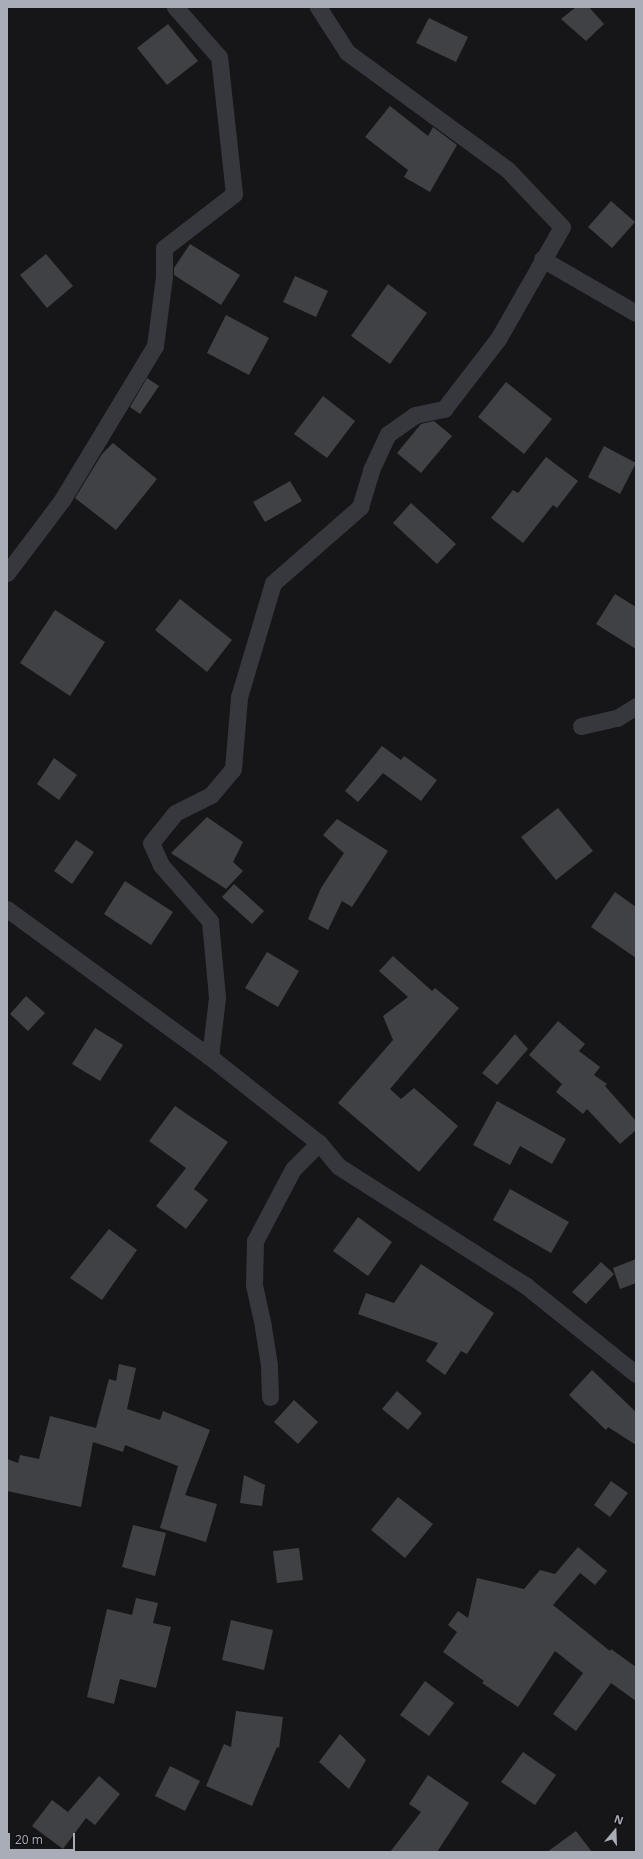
<!DOCTYPE html>
<style>
body{margin:0}
#map{position:relative;width:643px;height:1859px;overflow:hidden;background:#161618;font-family:"Open Sans",sans-serif}
div>[style]{position:absolute}
[style*='--x']{left:calc(var(--x)*1px);top:calc(var(--y)*1px);width:calc(var(--w)*1px);rotate:calc(var(--a)*1deg)}
.building>*{inset:0;background:#404145}
.street>*{height:17px;margin:-8.5px;padding:0 8.5px;transform-origin:8.5px;border-radius:8.5px;background:#37383d}
span{translate:-50% -50%;white-space:nowrap;text-align:center;line-height:1.15;-webkit-text-stroke:4px #111113;paint-order:stroke}
.frame{position:absolute;inset:0;border:8px solid #a8adb8;pointer-events:none}
.north{position:absolute;left:595px;top:1811px;width:40px;height:40px;-webkit-text-stroke:3px #111113;paint-order:stroke;rotate:19deg;font-size:11px;font-weight:700;line-height:16px;text-align:center;color:#a8adb8}
.north::after{content:'';display:block;margin:auto;width:14px;height:18px;background:#a8adb8;clip-path:polygon(50% 0,100% 100%,50% 72%,0 100%)}
.scale{position:absolute;left:8px;top:1833px;width:67px;height:18px;box-sizing:border-box;border:2px solid #a8adb8;border-top:0;padding-left:5px;font-size:12px;line-height:14px;white-space:nowrap;color:#a8adb8;-webkit-text-stroke:3px #111113;paint-order:stroke}
</style>
<div id="map">
<div class="building">
<i style="clip-path:polygon(576px 7px,589px 7px,604px 24px,586px 41px,561px 19px)"></i>
<i style="clip-path:polygon(429px 18px,468px 37px,456px 62px,416px 43px)"></i>
<i style="clip-path:polygon(168px 24px,198px 61px,167px 85px,137px 48px)"></i>
<i style="clip-path:polygon(390px 106px,428px 136px,433px 127px,457px 145px,430px 192px,404px 177px,408px 170px,365px 137px)"></i>
<i style="clip-path:polygon(611px 201px,635px 222px,612px 248px,588px 227px)"></i>
<i style="clip-path:polygon(190px 244px,240px 275px,221px 305px,174px 275px,174px 268px)"></i>
<i style="clip-path:polygon(46px 254px,73px 286px,47px 308px,20px 275px)"></i>
<i style="clip-path:polygon(295px 276px,328px 291px,316px 317px,283px 302px)"></i>
<i style="clip-path:polygon(388px 284px,427px 313px,390px 364px,351px 336px)"></i>
<i style="clip-path:polygon(226px 315px,269px 338px,249px 375px,207px 353px)"></i>
<i style="clip-path:polygon(147px 378px,159px 386px,140px 414px,130px 407px)"></i>
<i style="clip-path:polygon(506px 382px,552px 419px,524px 454px,478px 417px)"></i>
<i style="clip-path:polygon(323px 396px,355px 421px,327px 458px,294px 434px)"></i>
<i style="clip-path:polygon(434px 421px,452px 436px,421px 473px,397px 453px,421px 424px)"></i>
<i style="clip-path:polygon(113px 443px,157px 479px,116px 530px,75px 498px,102px 454px)"></i>
<i style="clip-path:polygon(604px 446px,636px 463px,620px 494px,588px 477px)"></i>
<i style="clip-path:polygon(546px 457px,578px 481px,557px 508px,553px 505px,523px 543px,491px 518px,513px 490px,518px 493px)"></i>
<i style="clip-path:polygon(290px 481px,302px 501px,265px 522px,253px 502px)"></i>
<i style="clip-path:polygon(411px 503px,456px 544px,437px 564px,393px 523px)"></i>
<i style="clip-path:polygon(615px 594px,636px 607px,636px 649px,596px 624px)"></i>
<i style="clip-path:polygon(180px 599px,232px 640px,207px 672px,155px 630px)"></i>
<i style="clip-path:polygon(55px 610px,105px 642px,70px 696px,20px 663px)"></i>
<i style="clip-path:polygon(382px 746px,401px 760px,404px 756px,437px 780px,421px 801px,383px 773px,358px 802px,345px 791px)"></i>
<i style="clip-path:polygon(54px 758px,77px 775px,59px 800px,37px 784px)"></i>
<i style="clip-path:polygon(558px 808px,593px 851px,556px 880px,521px 837px)"></i>
<i style="clip-path:polygon(207px 817px,243px 842px,233px 862px,243px 871px,226px 889px,171px 853px)"></i>
<i style="clip-path:polygon(337px 819px,388px 851px,352px 907px,342px 901px,328px 930px,308px 919px,321px 888px,344px 853px,323px 835px)"></i>
<i style="clip-path:polygon(76px 840px,94px 852px,72px 884px,54px 871px)"></i>
<i style="clip-path:polygon(125px 881px,173px 912px,151px 945px,104px 914px)"></i>
<i style="clip-path:polygon(234px 884px,264px 911px,252px 924px,222px 897px)"></i>
<i style="clip-path:polygon(615px 892px,636px 907px,636px 958px,591px 927px)"></i>
<i style="clip-path:polygon(267px 952px,299px 971px,278px 1007px,245px 988px)"></i>
<i style="clip-path:polygon(393px 956px,432px 991px,435px 988px,459px 1008px,390px 1089px,401px 1099px,414px 1088px,458px 1126px,419px 1172px,338px 1103px,393px 1040px,383px 1016px,408px 997px,379px 971px)"></i>
<i style="clip-path:polygon(26px 996px,45px 1013px,28px 1031px,10px 1014px)"></i>
<i style="clip-path:polygon(558px 1021px,585px 1044px,579px 1051px,600px 1067px,594px 1075px,607px 1084px,605px 1086px,636px 1121px,636px 1130px,620px 1144px,587px 1109px,583px 1114px,556px 1092px,562px 1084px,529px 1055px)"></i>
<i style="clip-path:polygon(95px 1028px,123px 1045px,100px 1081px,72px 1064px)"></i>
<i style="clip-path:polygon(515px 1034px,528px 1049px,497px 1085px,482px 1073px)"></i>
<i style="clip-path:polygon(497px 1101px,566px 1139px,552px 1164px,520px 1146px,510px 1165px,473px 1145px)"></i>
<i style="clip-path:polygon(175px 1106px,228px 1142px,194px 1189px,208px 1200px,186px 1229px,156px 1206px,186px 1168px,149px 1141px)"></i>
<i style="clip-path:polygon(510px 1189px,569px 1222px,551px 1253px,493px 1220px)"></i>
<i style="clip-path:polygon(358px 1217px,392px 1242px,368px 1276px,333px 1251px)"></i>
<i style="clip-path:polygon(109px 1229px,137px 1250px,102px 1300px,70px 1278px)"></i>
<i style="clip-path:polygon(636px 1259px,636px 1283px,620px 1289px,613px 1268px)"></i>
<i style="clip-path:polygon(601px 1262px,614px 1274px,586px 1304px,572px 1292px)"></i>
<i style="clip-path:polygon(421px 1264px,494px 1313px,467px 1354px,461px 1351px,445px 1375px,426px 1361px,438px 1343px,358px 1314px,366px 1293px,394px 1303px)"></i>
<i style="clip-path:polygon(119px 1364px,136px 1368px,127px 1409px,160px 1420px,163px 1411px,210px 1430px,185px 1495px,217px 1504px,206px 1542px,160px 1528px,178px 1466px,125px 1445px,123px 1452px,93px 1442px,81px 1507px,7px 1491px,7px 1459px,18px 1463px,20px 1455px,39px 1459px,50px 1416px,96px 1428px,109px 1379px,116px 1381px)"></i>
<i style="clip-path:polygon(592px 1370px,636px 1412px,636px 1445px,608px 1427px,606px 1430px,569px 1395px)"></i>
<i style="clip-path:polygon(397px 1391px,422px 1413px,408px 1430px,382px 1409px)"></i>
<i style="clip-path:polygon(294px 1400px,318px 1422px,298px 1444px,274px 1422px)"></i>
<i style="clip-path:polygon(244px 1475px,265px 1485px,262px 1506px,240px 1503px)"></i>
<i style="clip-path:polygon(611px 1481px,628px 1493px,610px 1517px,594px 1505px)"></i>
<i style="clip-path:polygon(398px 1497px,433px 1524px,405px 1558px,371px 1530px)"></i>
<i style="clip-path:polygon(133px 1525px,166px 1533px,155px 1576px,122px 1567px)"></i>
<i style="clip-path:polygon(578px 1547px,607px 1571px,595px 1585px,580px 1573px,553px 1605px,610px 1651px,611px 1649px,636px 1667px,636px 1701px,611px 1683px,576px 1731px,553px 1714px,583px 1673px,555px 1651px,518px 1707px,482px 1683px,484px 1681px,443px 1652px,457px 1632px,448px 1625px,458px 1611px,468px 1618px,477px 1578px,524px 1589px,540px 1570px,555px 1574px)"></i>
<i style="clip-path:polygon(299px 1548px,303px 1580px,277px 1583px,273px 1551px)"></i>
<i style="clip-path:polygon(136px 1598px,158px 1603px,153px 1623px,171px 1627px,156px 1688px,120px 1679px,114px 1704px,87px 1697px,107px 1609px,132px 1615px)"></i>
<i style="clip-path:polygon(231px 1620px,273px 1630px,264px 1670px,222px 1660px)"></i>
<i style="clip-path:polygon(425px 1681px,454px 1703px,429px 1736px,400px 1715px)"></i>
<i style="clip-path:polygon(236px 1711px,283px 1717px,279px 1748px,277px 1747px,252px 1806px,206px 1786px,224px 1744px,231px 1747px)"></i>
<i style="clip-path:polygon(340px 1734px,366px 1760px,349px 1789px,319px 1762px)"></i>
<i style="clip-path:polygon(523px 1752px,556px 1775px,535px 1805px,501px 1782px)"></i>
<i style="clip-path:polygon(170px 1766px,200px 1781px,185px 1811px,155px 1796px)"></i>
<i style="clip-path:polygon(428px 1775px,469px 1803px,437px 1852px,390px 1852px,421px 1812px,409px 1804px)"></i>
<i style="clip-path:polygon(99px 1776px,120px 1794px,95px 1825px,86px 1818px,63px 1849px,32px 1826px,52px 1800px,68px 1812px)"></i>
<i style="clip-path:polygon(576px 1831px,592px 1852px,547px 1852px)"></i>
</div>
<div class="street">
<i style="--x:542;--y:259;--w:108;--a:29.9"></i>
<i style="--x:7;--y:573;--w:91;--a:-53"></i>
<i style="--x:62;--y:500;--w:180;--a:-58.9"></i>
<i style="--x:155;--y:346;--w:70;--a:-82.6"></i>
<i style="--x:164;--y:277;--w:29;--a:-90"></i>
<i style="--x:164;--y:248;--w:88;--a:-37.6"></i>
<i style="--x:234;--y:194;--w:138;--a:-96.2"></i>
<i style="--x:219;--y:57;--w:67;--a:-131.3"></i>
<i style="--x:581;--y:726;--w:37;--a:-13"></i>
<i style="--x:617;--y:718;--w:22;--a:-32"></i>
<i style="--x:7;--y:909;--w:251;--a:36.1"></i>
<i style="--x:210;--y:1057;--w:139;--a:38.3"></i>
<i style="--x:319;--y:1143;--w:30;--a:50"></i>
<i style="--x:338;--y:1166;--w:222;--a:32.5"></i>
<i style="--x:525;--y:1285;--w:142;--a:38.7"></i>
<i style="--x:210;--y:1057;--w:60;--a:-83.3"></i>
<i style="--x:217;--y:997;--w:76;--a:-95.3"></i>
<i style="--x:210;--y:921;--w:74;--a:-131.2"></i>
<i style="--x:161;--y:865;--w:24;--a:-114"></i>
<i style="--x:151;--y:843;--w:38;--a:-51"></i>
<i style="--x:175;--y:813;--w:40;--a:-26.6"></i>
<i style="--x:211;--y:795;--w:34;--a:-50"></i>
<i style="--x:233;--y:769;--w:72;--a:-85.2"></i>
<i style="--x:239;--y:697;--w:119;--a:-73.4"></i>
<i style="--x:273;--y:583;--w:116;--a:-41.1"></i>
<i style="--x:360;--y:507;--w:39;--a:-73"></i>
<i style="--x:371;--y:470;--w:40;--a:-65"></i>
<i style="--x:388;--y:434;--w:33;--a:-35"></i>
<i style="--x:415;--y:415;--w:30;--a:-12"></i>
<i style="--x:444;--y:409;--w:88;--a:-52.4"></i>
<i style="--x:498;--y:339;--w:129;--a:-60.3"></i>
<i style="--x:562;--y:227;--w:79;--a:-133.5"></i>
<i style="--x:508;--y:170;--w:200;--a:-143.8"></i>
<i style="--x:347;--y:52;--w:54;--a:-122.8"></i>
<i style="--x:270;--y:1397;--w:32;--a:-92"></i>
<i style="--x:269;--y:1365;--w:39;--a:-99"></i>
<i style="--x:263;--y:1326;--w:42;--a:-102.4"></i>
<i style="--x:254;--y:1285;--w:44;--a:-88.7"></i>
<i style="--x:255;--y:1241;--w:81;--a:-62.2"></i>
<i style="--x:293;--y:1169;--w:37;--a:-45"></i>
</div>
<div class="frame"></div>
<div class="north">N</div>
<div class="scale">20 m</div>
</div>
